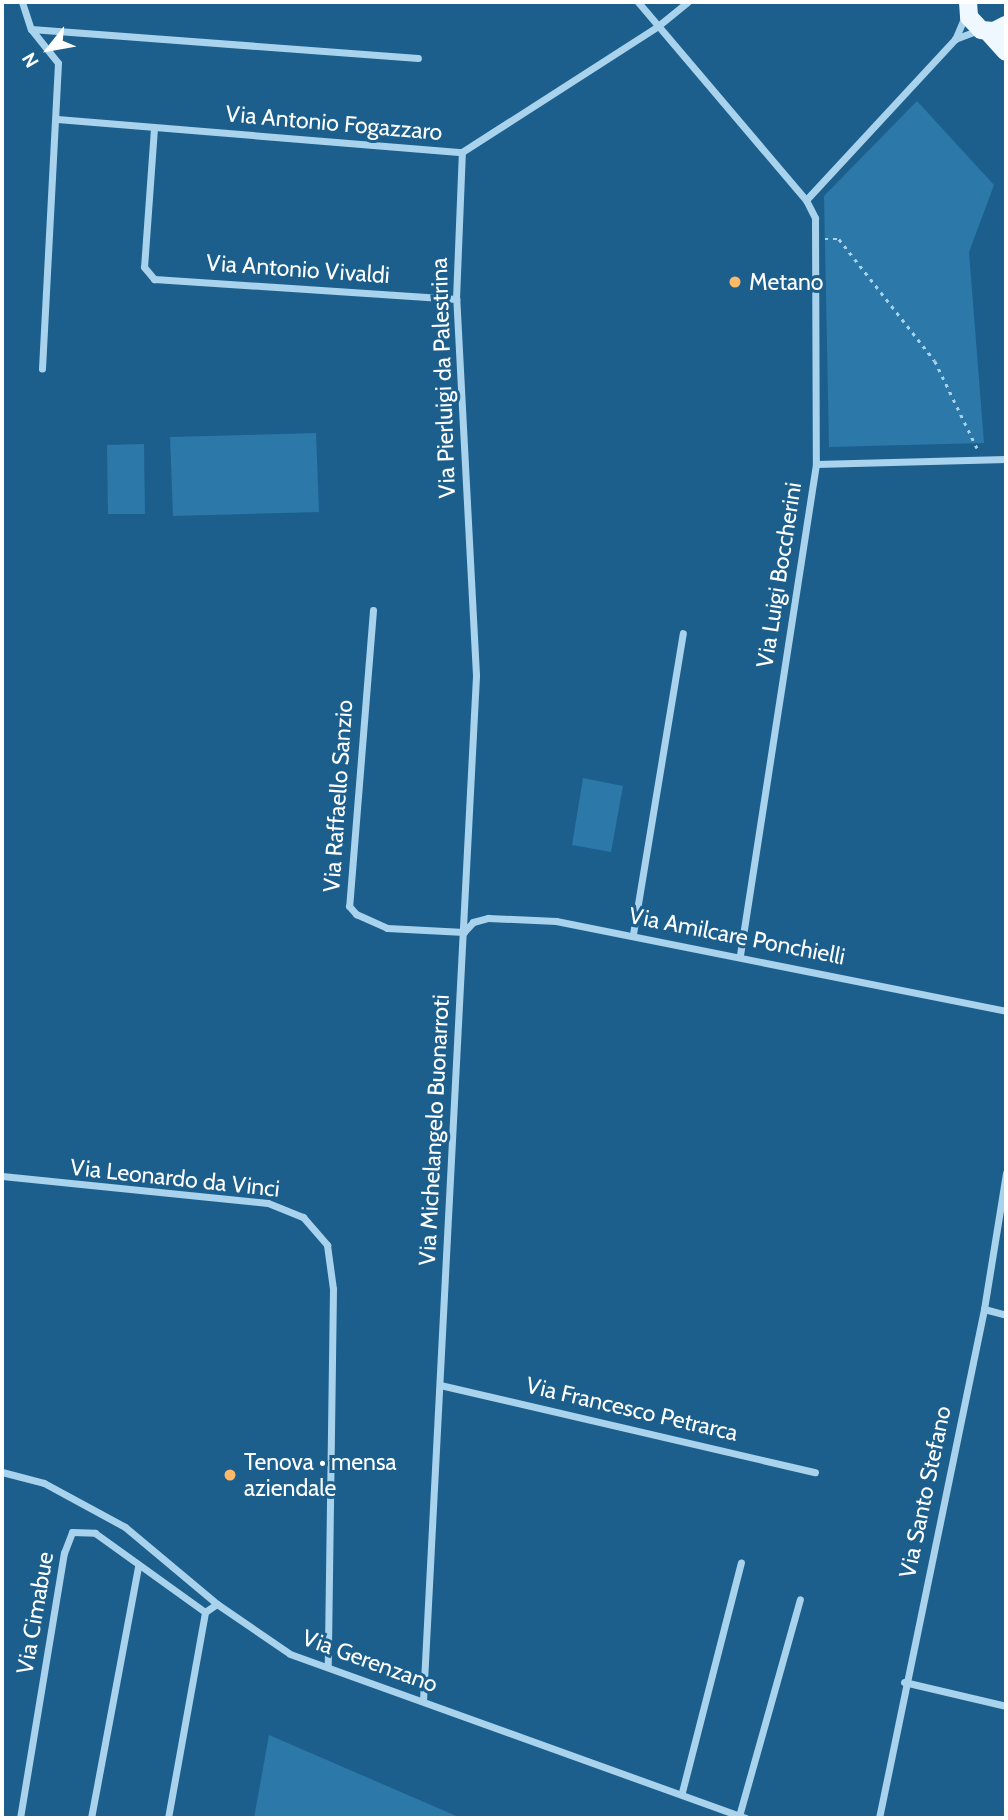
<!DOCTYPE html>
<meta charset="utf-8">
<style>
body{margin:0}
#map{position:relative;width:1008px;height:1820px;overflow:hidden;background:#1c5f8d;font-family:Cabin,sans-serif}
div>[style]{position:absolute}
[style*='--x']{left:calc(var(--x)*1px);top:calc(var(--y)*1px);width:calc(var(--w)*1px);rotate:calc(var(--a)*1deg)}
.green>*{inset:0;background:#2c78a9}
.path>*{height:2.5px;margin-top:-1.25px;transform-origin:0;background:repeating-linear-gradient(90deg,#a9d2ed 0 3.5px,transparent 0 8.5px)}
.street>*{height:7px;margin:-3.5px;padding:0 3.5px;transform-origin:3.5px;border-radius:3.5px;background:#a9d2ed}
.primary>*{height:18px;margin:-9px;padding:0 9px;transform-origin:9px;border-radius:9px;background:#eff8ff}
.dots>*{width:19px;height:19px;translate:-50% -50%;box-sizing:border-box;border:4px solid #1c5f8d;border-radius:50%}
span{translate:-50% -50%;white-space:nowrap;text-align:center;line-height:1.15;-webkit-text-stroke:6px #1c5f8d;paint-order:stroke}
.street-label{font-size:23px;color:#fff}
.poi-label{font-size:23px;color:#fff}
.left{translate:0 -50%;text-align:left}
.frame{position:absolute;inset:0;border:4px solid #fff;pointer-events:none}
.north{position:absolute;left:14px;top:14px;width:70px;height:70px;-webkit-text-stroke:5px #1c5f8d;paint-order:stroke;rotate:239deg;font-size:19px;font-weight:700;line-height:28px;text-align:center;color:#fff}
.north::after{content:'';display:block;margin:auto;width:24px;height:32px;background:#fff;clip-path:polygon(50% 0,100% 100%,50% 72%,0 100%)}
</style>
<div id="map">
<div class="green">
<i style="clip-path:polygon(917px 101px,994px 185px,969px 252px,984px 443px,829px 447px,824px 196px)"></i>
<i style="clip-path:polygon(316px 433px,319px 512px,173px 516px,170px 437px)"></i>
<i style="clip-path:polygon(144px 444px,145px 514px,108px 514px,107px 445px)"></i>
<i style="clip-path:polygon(583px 778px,623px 786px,611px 852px,572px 845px)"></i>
<i style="clip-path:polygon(269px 1735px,461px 1818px,254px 1818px)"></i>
</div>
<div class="path">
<i style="--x:825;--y:239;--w:14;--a:0"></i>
<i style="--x:839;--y:239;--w:155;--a:51.8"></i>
<i style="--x:935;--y:361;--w:97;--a:64.2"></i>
</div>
<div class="street">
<i style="--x:22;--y:2;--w:28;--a:72"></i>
<i style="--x:31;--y:29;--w:43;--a:51.5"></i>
<i style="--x:58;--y:63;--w:306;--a:93"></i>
<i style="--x:638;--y:2;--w:260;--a:49.7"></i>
<i style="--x:806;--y:200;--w:20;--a:63"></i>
<i style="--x:815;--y:218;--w:246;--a:89.8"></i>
<i style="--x:816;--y:464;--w:497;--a:98.8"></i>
<i style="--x:965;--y:16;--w:25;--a:113"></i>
<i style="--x:955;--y:39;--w:26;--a:-21"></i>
<i style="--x:31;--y:29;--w:388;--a:4.3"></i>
<i style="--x:57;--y:119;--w:406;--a:4.7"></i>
<i style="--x:462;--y:152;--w:233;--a:-32.7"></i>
<i style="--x:658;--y:26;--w:38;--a:-39"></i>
<i style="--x:154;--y:128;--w:139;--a:94.1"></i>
<i style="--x:144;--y:267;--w:16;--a:50"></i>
<i style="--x:154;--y:279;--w:303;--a:3.8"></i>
<i style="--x:806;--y:200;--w:219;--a:-47.2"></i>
<i style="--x:816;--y:464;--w:190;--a:-1.5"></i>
<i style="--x:373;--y:610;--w:297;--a:94.6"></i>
<i style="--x:349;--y:906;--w:11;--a:49"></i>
<i style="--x:356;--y:914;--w:34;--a:24"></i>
<i style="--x:387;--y:928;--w:77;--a:3"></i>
<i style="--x:464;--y:932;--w:13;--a:-48"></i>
<i style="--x:473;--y:922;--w:16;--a:-15"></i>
<i style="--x:488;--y:918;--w:68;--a:2.5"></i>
<i style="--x:556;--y:921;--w:459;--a:11.3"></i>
<i style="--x:633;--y:934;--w:305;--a:-80.6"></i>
<i style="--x:2;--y:1176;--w:267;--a:5.8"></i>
<i style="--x:268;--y:1203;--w:38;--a:22"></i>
<i style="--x:303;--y:1217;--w:37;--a:49"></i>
<i style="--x:327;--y:1245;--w:44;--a:82.2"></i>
<i style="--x:333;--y:1289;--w:378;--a:90.8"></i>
<i style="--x:984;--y:1309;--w:23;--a:15"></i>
<i style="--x:440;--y:1385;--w:385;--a:13.1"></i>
<i style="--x:2;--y:1472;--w:43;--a:14.7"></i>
<i style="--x:44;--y:1483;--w:92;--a:28.5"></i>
<i style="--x:125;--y:1527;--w:120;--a:39.9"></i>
<i style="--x:217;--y:1604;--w:88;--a:34.4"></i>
<i style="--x:290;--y:1654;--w:485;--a:19.8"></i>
<i style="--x:904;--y:1682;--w:105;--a:13.2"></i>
<i style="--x:423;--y:1701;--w:1027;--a:-87.04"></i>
<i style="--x:476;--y:675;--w:377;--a:-93"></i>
<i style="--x:456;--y:299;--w:147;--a:-87.7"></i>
<i style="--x:682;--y:1792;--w:237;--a:-75.6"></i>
<i style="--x:739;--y:1816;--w:225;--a:-74.3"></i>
<i style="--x:20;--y:1818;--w:269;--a:-80.6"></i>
<i style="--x:64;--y:1553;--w:22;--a:-69"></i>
<i style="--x:72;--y:1532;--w:23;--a:2"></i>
<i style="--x:95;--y:1533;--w:135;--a:35.7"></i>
<i style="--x:91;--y:1818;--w:256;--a:-79.4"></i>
<i style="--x:168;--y:1818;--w:209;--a:-79.8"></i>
<i style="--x:205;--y:1612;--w:14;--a:-34"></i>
<i style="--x:879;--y:1818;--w:520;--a:-78.34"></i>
<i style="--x:984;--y:1309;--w:138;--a:-80.8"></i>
</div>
<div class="primary">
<i style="--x:968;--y:2;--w:15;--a:86"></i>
<i style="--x:969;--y:17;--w:18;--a:47"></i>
<i style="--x:981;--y:30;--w:13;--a:4"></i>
<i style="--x:994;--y:31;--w:13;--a:-27"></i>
<i style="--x:987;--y:31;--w:28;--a:48"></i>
</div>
<div class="dots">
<i style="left:735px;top:282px;background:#feba66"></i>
<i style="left:230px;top:1475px;background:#feba66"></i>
</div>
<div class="street-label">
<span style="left:334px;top:123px;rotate:5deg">Via Antonio Fogazzaro</span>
<span style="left:298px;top:269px;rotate:4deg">Via Antonio Vivaldi</span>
<span style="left:443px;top:378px;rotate:-92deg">Via Pierluigi da Palestrina</span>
<span style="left:779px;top:575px;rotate:-81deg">Via Luigi Boccherini</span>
<span style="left:338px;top:796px;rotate:-86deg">Via Raffaello Sanzio</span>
<span style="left:737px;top:936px;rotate:11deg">Via Amilcare Ponchielli</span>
<span style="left:434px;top:1130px;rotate:-87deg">Via Michelangelo Buonarroti</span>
<span style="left:175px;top:1178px;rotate:6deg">Via Leonardo da Vinci</span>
<span style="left:632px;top:1409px;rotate:13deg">Via Francesco Petrarca</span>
<span style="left:925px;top:1492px;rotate:-78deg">Via Santo Stefano</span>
<span style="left:35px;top:1613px;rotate:-80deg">Via Cimabue</span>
<span style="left:370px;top:1661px;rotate:20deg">Via Gerenzano</span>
</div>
<div class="poi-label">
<span class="left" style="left:749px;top:282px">Metano</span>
<span class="left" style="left:244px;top:1475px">Tenova • mensa<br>aziendale</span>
</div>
<div class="frame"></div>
<div class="north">N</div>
</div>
